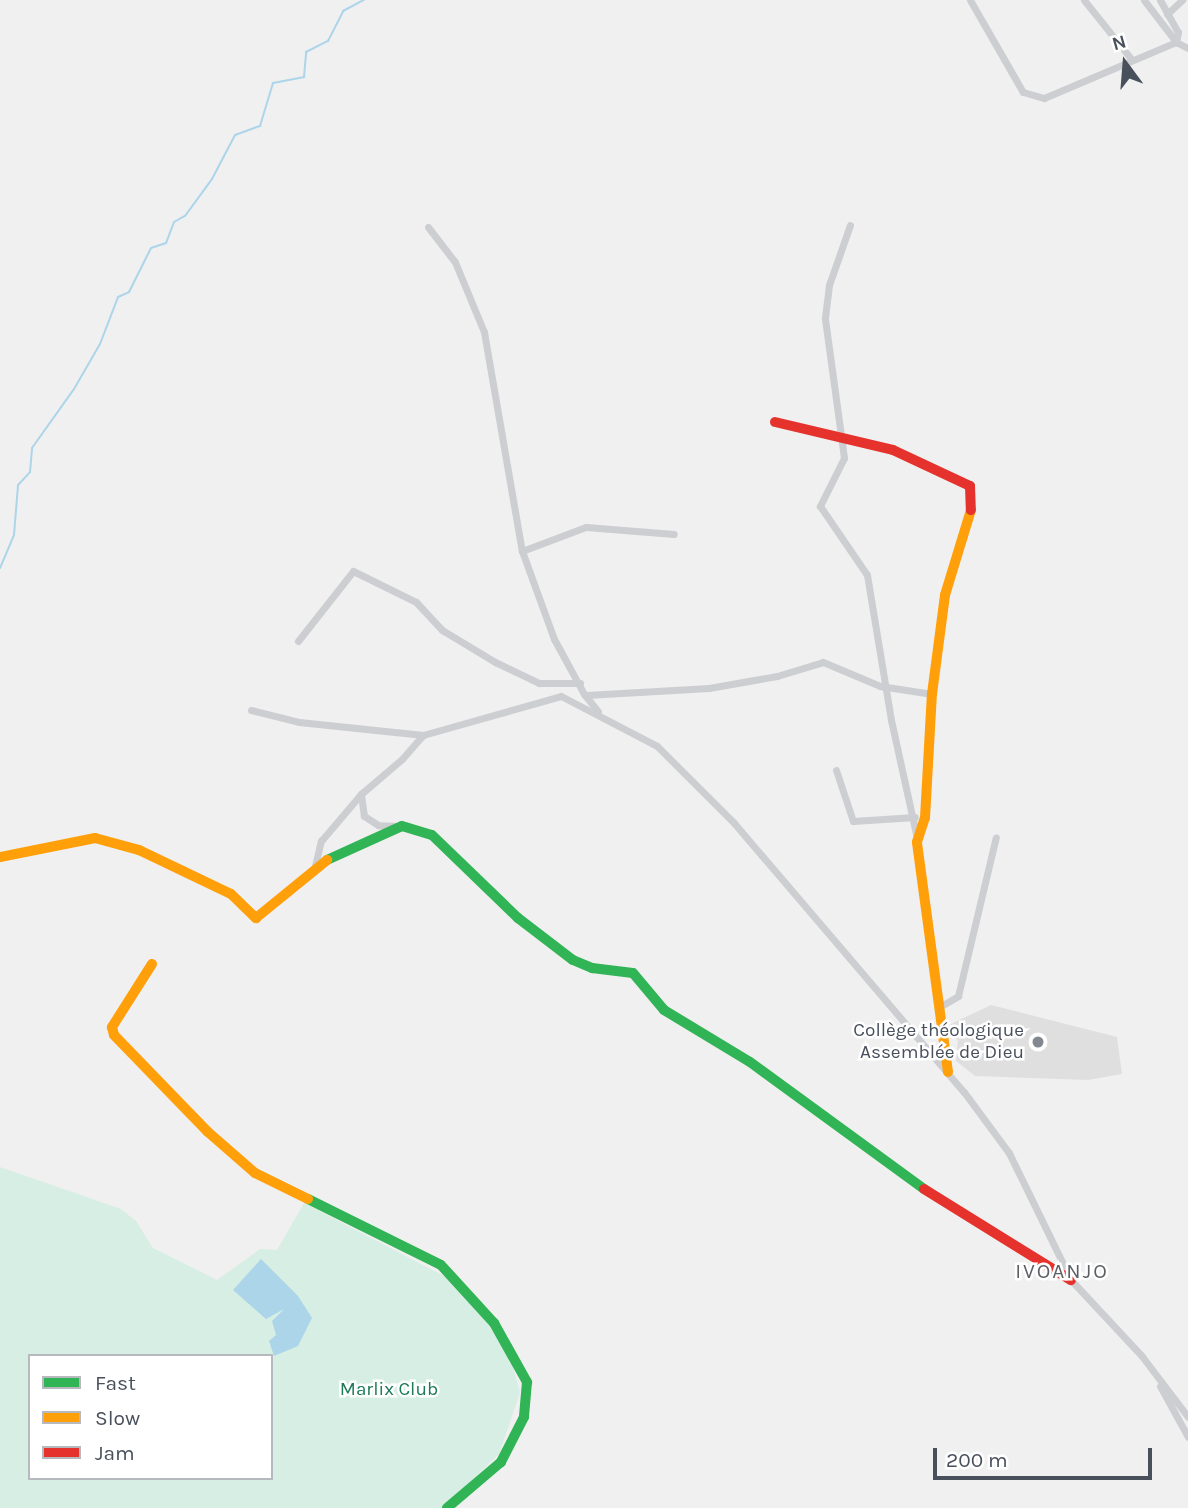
<!DOCTYPE html>
<meta charset="utf-8">
<style>
body{margin:0}
#map{position:relative;width:1188px;height:1508px;overflow:hidden;background:#f1f0f0;font-family:Karla,sans-serif}
div>[style]{position:absolute}
[style*='--x']{left:calc(var(--x)*1px);top:calc(var(--y)*1px);width:calc(var(--w)*1px);rotate:calc(var(--a)*1deg)}
.education>*{inset:0;background:#dfdfe0}
.green>*{inset:0;background:#d6eee3}
.water>*{inset:0;background:#acd5ea}
.stream>*{height:2px;margin:-1px;padding:0 1px;transform-origin:1px;border-radius:1px;background:#acd5ea}
.street>*{height:7px;margin:-3.5px;padding:0 3.5px;transform-origin:3.5px;border-radius:3.5px;background:#ccced1}
.fast>*{height:10px;margin:-5px;padding:0 5px;transform-origin:5px;border-radius:5px;background:#30b455}
.slow>*{height:10px;margin:-5px;padding:0 5px;transform-origin:5px;border-radius:5px;background:#ff9f0a}
.jam>*{height:10px;margin:-5px;padding:0 5px;transform-origin:5px;border-radius:5px;background:#e5322d}
.dots>*{width:19px;height:19px;translate:-50% -50%;box-sizing:border-box;border:4px solid #fff;border-radius:50%}
span{translate:-50% -50%;white-space:nowrap;text-align:center;line-height:1.15;-webkit-text-stroke:5px #fff;paint-order:stroke}
.poi-label{font-size:19px;color:#48505c}
.right{translate:-100% -50%;text-align:right}
.park-label{font-size:19px;color:#1c7a58}
.neighbourhood-label{font-size:21px;color:#5c5f64;letter-spacing:2px}
.legend{position:absolute;left:28px;top:1354px;width:245px;height:126px;box-sizing:border-box;background:#fff;border:2px solid #b6b9be;margin:0;padding:9px 12px;list-style:none;font-size:21px;color:#48505c}
.legend li{display:flex;align-items:center;gap:14px;height:35px}
.legend b{width:35px;border:2px solid #b6b9be}
.north{position:absolute;left:1090px;top:28px;width:70px;height:70px;-webkit-text-stroke:5px #fff;paint-order:stroke;rotate:344deg;font-size:19px;font-weight:700;line-height:28px;text-align:center;color:#48505c}
.north::after{content:'';display:block;margin:auto;width:24px;height:32px;background:#48505c;clip-path:polygon(50% 0,100% 100%,50% 72%,0 100%)}
.scale{position:absolute;left:933px;top:1448px;width:219px;height:32px;box-sizing:border-box;border:4px solid #48505c;border-top:0;padding-left:9px;font-size:21px;line-height:24px;white-space:nowrap;color:#48505c;-webkit-text-stroke:5px #fff;paint-order:stroke}
</style>
<div id="map">
<div class="education">
<i style="clip-path:polygon(991px 1005px,1117px 1037px,1122px 1074px,1088px 1080px,975px 1076px,956px 1061px,958px 1040px,950px 1034px,951px 1024px)"></i>
</div>
<div class="green">
<i style="clip-path:polygon(evenodd,0 1167px,121px 1209px,136px 1221px,153px 1248px,217px 1280px,260px 1249px,277px 1250px,304px 1203px,446px 1277px,486px 1321px,511px 1360px,520px 1393px,499px 1454px,443px 1508px,0 1508px,0 1167px,30px 1356px,271px 1356px,271px 1478px,30px 1478px,30px 1356px)"></i>
</div>
<div class="water">
<i style="clip-path:polygon(261px 1259px,298px 1296px,312px 1318px,298px 1346px,274px 1356px,269px 1341px,276px 1335px,272px 1321px,284px 1309px,266px 1319px,233px 1290px)"></i>
</div>
<div class="stream">
<i style="--x:0;--y:568;--w:36;--a:-67"></i>
<i style="--x:14;--y:535;--w:50;--a:-85.4"></i>
<i style="--x:18;--y:485;--w:18;--a:-47"></i>
<i style="--x:30;--y:472;--w:24;--a:-85"></i>
<i style="--x:32;--y:448;--w:72;--a:-54.6"></i>
<i style="--x:74;--y:389;--w:52;--a:-60"></i>
<i style="--x:100;--y:344;--w:50;--a:-69"></i>
<i style="--x:118;--y:297;--w:12;--a:-24"></i>
<i style="--x:129;--y:292;--w:49;--a:-63.4"></i>
<i style="--x:151;--y:248;--w:16;--a:-18"></i>
<i style="--x:166;--y:243;--w:22;--a:-69"></i>
<i style="--x:174;--y:222;--w:13;--a:-29"></i>
<i style="--x:185;--y:216;--w:46;--a:-53.9"></i>
<i style="--x:212;--y:179;--w:50;--a:-62.4"></i>
<i style="--x:235;--y:135;--w:27;--a:-20"></i>
<i style="--x:260;--y:126;--w:45;--a:-73.2"></i>
<i style="--x:273;--y:83;--w:32;--a:-11"></i>
<i style="--x:304;--y:77;--w:25;--a:-85"></i>
<i style="--x:306;--y:52;--w:25;--a:-27"></i>
<i style="--x:328;--y:41;--w:34;--a:-63"></i>
<i style="--x:343;--y:11;--w:24;--a:-28"></i>
</div>
<div class="street">
<i style="--x:970;--y:0;--w:106;--a:60.1"></i>
<i style="--x:1023;--y:92;--w:22;--a:16"></i>
<i style="--x:1044;--y:98;--w:143;--a:-23"></i>
<i style="--x:1176;--y:42;--w:13;--a:27"></i>
<i style="--x:1084;--y:0;--w:77;--a:51.3"></i>
<i style="--x:1144;--y:0;--w:54;--a:52.5"></i>
<i style="--x:1160;--y:0;--w:37;--a:61"></i>
<i style="--x:1178;--y:32;--w:10;--a:101"></i>
<i style="--x:1167;--y:14;--w:21;--a:-43"></i>
<i style="--x:850;--y:225;--w:64;--a:109.3"></i>
<i style="--x:829;--y:285;--w:34;--a:97"></i>
<i style="--x:825;--y:319;--w:140;--a:82.2"></i>
<i style="--x:844;--y:458;--w:54;--a:116.6"></i>
<i style="--x:820;--y:506;--w:83;--a:55.7"></i>
<i style="--x:867;--y:575;--w:147;--a:80.6"></i>
<i style="--x:891;--y:720;--w:121;--a:77.6"></i>
<i style="--x:428;--y:227;--w:44;--a:52.4"></i>
<i style="--x:455;--y:262;--w:76;--a:67.5"></i>
<i style="--x:484;--y:332;--w:222;--a:80.2"></i>
<i style="--x:522;--y:551;--w:94;--a:70"></i>
<i style="--x:554;--y:639;--w:63;--a:61.4"></i>
<i style="--x:584;--y:694;--w:22;--a:51"></i>
<i style="--x:522;--y:551;--w:68;--a:-20.6"></i>
<i style="--x:586;--y:527;--w:88;--a:4.5"></i>
<i style="--x:298;--y:641;--w:89;--a:-51.8"></i>
<i style="--x:353;--y:571;--w:70;--a:26.2"></i>
<i style="--x:416;--y:602;--w:38;--a:47"></i>
<i style="--x:442;--y:630;--w:62;--a:31.1"></i>
<i style="--x:495;--y:662;--w:49;--a:25.5"></i>
<i style="--x:539;--y:683;--w:41;--a:0"></i>
<i style="--x:587;--y:695;--w:122;--a:-3.3"></i>
<i style="--x:709;--y:688;--w:69;--a:-10"></i>
<i style="--x:777;--y:676;--w:48;--a:-16.9"></i>
<i style="--x:823;--y:662;--w:62;--a:22.8"></i>
<i style="--x:880;--y:686;--w:53;--a:8.7"></i>
<i style="--x:251;--y:710;--w:49;--a:14"></i>
<i style="--x:299;--y:722;--w:125;--a:6"></i>
<i style="--x:836;--y:770;--w:54;--a:71.6"></i>
<i style="--x:853;--y:821;--w:62;--a:-3.7"></i>
<i style="--x:401;--y:826;--w:23;--a:-178"></i>
<i style="--x:378;--y:825;--w:17;--a:-147"></i>
<i style="--x:364;--y:816;--w:22;--a:-98"></i>
<i style="--x:361;--y:794;--w:54;--a:-40.5"></i>
<i style="--x:402;--y:759;--w:32;--a:-49"></i>
<i style="--x:423;--y:735;--w:143;--a:-15.8"></i>
<i style="--x:561;--y:696;--w:108;--a:27.5"></i>
<i style="--x:657;--y:746;--w:109;--a:45"></i>
<i style="--x:734;--y:823;--w:354;--a:49.5"></i>
<i style="--x:964;--y:1092;--w:76;--a:53.6"></i>
<i style="--x:1009;--y:1153;--w:141;--a:64"></i>
<i style="--x:1071;--y:1280;--w:103;--a:47"></i>
<i style="--x:1141;--y:1355;--w:78;--a:52.8"></i>
<i style="--x:315;--y:866;--w:26;--a:-77"></i>
<i style="--x:321;--y:841;--w:62;--a:-49.6"></i>
<i style="--x:941;--y:1006;--w:20;--a:-30"></i>
<i style="--x:958;--y:996;--w:163;--a:-76.6"></i>
<i style="--x:1160;--y:1386;--w:58;--a:61.2"></i>
</div>
<div class="fast">
<i style="--x:327;--y:860;--w:82;--a:-24.4"></i>
<i style="--x:402;--y:826;--w:31;--a:17"></i>
<i style="--x:432;--y:835;--w:120;--a:44"></i>
<i style="--x:518;--y:918;--w:69;--a:37.4"></i>
<i style="--x:573;--y:960;--w:21;--a:23"></i>
<i style="--x:592;--y:968;--w:41;--a:7"></i>
<i style="--x:633;--y:973;--w:48;--a:50"></i>
<i style="--x:664;--y:1010;--w:100;--a:31.2"></i>
<i style="--x:750;--y:1062;--w:215;--a:36.1"></i>
<i style="--x:308;--y:1199;--w:148;--a:26.4"></i>
<i style="--x:441;--y:1265;--w:79;--a:47.6"></i>
<i style="--x:494;--y:1323;--w:68;--a:60.8"></i>
<i style="--x:527;--y:1382;--w:35;--a:95"></i>
<i style="--x:524;--y:1417;--w:51;--a:117.1"></i>
<i style="--x:501;--y:1462;--w:71;--a:139.6"></i>
</div>
<div class="slow">
<i style="--x:0;--y:857;--w:97;--a:-11.3"></i>
<i style="--x:95;--y:838;--w:46;--a:15.3"></i>
<i style="--x:139;--y:850;--w:102;--a:25.6"></i>
<i style="--x:231;--y:894;--w:35;--a:44"></i>
<i style="--x:256;--y:918;--w:92;--a:-39.2"></i>
<i style="--x:152;--y:964;--w:75;--a:122.4"></i>
<i style="--x:112;--y:1027;--w:8;--a:76"></i>
<i style="--x:114;--y:1035;--w:135;--a:45.9"></i>
<i style="--x:208;--y:1132;--w:62;--a:41.1"></i>
<i style="--x:255;--y:1173;--w:59;--a:26.1"></i>
<i style="--x:948;--y:1072;--w:232;--a:-97.7"></i>
<i style="--x:917;--y:842;--w:25;--a:-72"></i>
<i style="--x:925;--y:818;--w:124;--a:-86.8"></i>
<i style="--x:932;--y:694;--w:100;--a:-82.5"></i>
<i style="--x:945;--y:595;--w:89;--a:-73"></i>
</div>
<div class="jam">
<i style="--x:775;--y:422;--w:121;--a:13.3"></i>
<i style="--x:893;--y:450;--w:85;--a:25.1"></i>
<i style="--x:970;--y:486;--w:24;--a:88"></i>
<i style="--x:924;--y:1189;--w:173;--a:31.8"></i>
</div>
<div class="dots">
<i style="left:1038px;top:1042px;background:#838890"></i>
</div>
<div class="poi-label">
<span class="right" style="left:1024px;top:1042px">Collège théologique<br>Assemblée de Dieu</span>
</div>
<div class="park-label">
<span style="left:389px;top:1390px">Marlix Club</span>
</div>
<div class="neighbourhood-label">
<span style="left:1062px;top:1271px">IVOANJO</span>
</div>
<ul class="legend">
<li><b style="height:9px;background:#30b455"></b>Fast</li>
<li><b style="height:9px;background:#ff9f0a"></b>Slow</li>
<li><b style="height:9px;background:#e5322d"></b>Jam</li>
</ul>
<div class="north">N</div>
<div class="scale">200 m</div>
</div>
